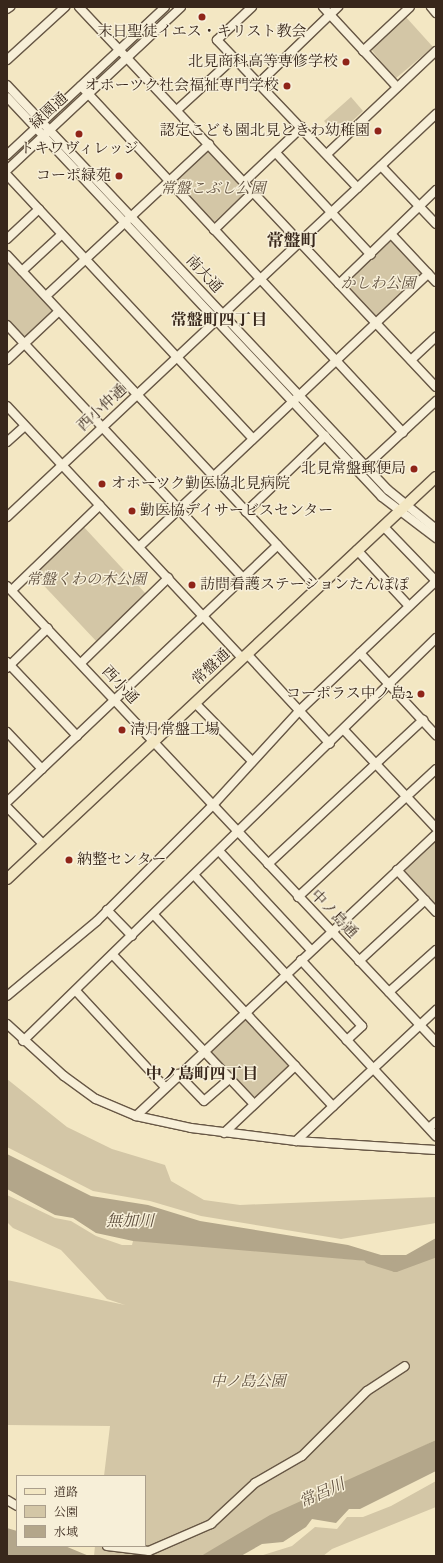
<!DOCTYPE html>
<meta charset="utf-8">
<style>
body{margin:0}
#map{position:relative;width:443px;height:1563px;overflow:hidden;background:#f3e7c3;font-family:"IM FELL DW Pica","Noto Serif JP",serif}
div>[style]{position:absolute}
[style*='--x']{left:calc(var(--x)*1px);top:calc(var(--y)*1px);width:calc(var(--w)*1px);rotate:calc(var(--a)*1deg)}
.green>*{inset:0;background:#d3c6a6}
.water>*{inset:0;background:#b3a68a}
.river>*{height:11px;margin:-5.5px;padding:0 5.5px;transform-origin:5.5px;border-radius:5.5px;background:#b3a68a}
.roads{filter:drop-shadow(1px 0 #675745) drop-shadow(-1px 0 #675745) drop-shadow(0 1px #675745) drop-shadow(0 -1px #675745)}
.minor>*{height:8px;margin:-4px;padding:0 4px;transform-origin:4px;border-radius:4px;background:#f7efd8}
.major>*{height:10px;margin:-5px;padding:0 5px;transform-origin:5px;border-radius:5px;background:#f3e7c3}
.dots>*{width:11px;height:11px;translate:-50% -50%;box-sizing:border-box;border:2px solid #f7efd8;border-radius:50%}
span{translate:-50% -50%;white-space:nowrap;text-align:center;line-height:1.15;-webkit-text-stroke:3px #f7efd8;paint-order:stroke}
.poi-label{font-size:15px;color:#38271b}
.right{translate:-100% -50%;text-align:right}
.left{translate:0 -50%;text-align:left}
.street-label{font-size:15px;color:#38271b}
.park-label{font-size:15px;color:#5f4f3e;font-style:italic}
.neighbourhood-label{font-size:16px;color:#38271b;font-weight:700}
.water-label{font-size:16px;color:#5d4d3c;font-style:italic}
.quarter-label{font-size:17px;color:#38271b;font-weight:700}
.frame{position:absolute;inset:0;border:8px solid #38271b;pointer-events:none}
.legend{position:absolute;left:16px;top:1475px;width:130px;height:72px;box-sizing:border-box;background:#f7efd8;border:1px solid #ab9f8c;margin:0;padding:5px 7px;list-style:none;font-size:12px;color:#38271b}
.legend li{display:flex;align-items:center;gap:8px;height:20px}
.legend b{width:20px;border:1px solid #ab9f8c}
</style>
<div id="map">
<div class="green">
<i style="clip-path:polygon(405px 16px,433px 47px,395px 79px,370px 48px)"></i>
<i style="clip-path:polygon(351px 97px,363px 111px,337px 135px,324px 121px)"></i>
<i style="clip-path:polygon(208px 150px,247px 192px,213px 223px,174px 180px)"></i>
<i style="clip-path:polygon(392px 238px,424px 272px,376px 318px,345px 282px)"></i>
<i style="clip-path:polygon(7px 260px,54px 310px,24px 338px,7px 320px)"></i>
<i style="clip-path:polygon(82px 525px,147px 595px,97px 642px,32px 573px)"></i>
<i style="clip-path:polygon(436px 838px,436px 906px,404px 872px,404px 867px)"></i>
<i style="clip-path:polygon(241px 1020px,246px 1020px,287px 1065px,287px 1069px,256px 1098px,210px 1052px)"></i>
<i style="clip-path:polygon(7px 1079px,67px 1127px,112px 1149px,165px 1165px,171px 1181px,204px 1200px,240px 1205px,436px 1197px,436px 1223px,341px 1239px,201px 1216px,150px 1201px,93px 1191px,7px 1147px)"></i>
<i style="clip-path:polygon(7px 1195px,55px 1218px,71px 1221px,96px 1236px,122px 1245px,132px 1245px,133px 1241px,165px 1241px,390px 1263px,436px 1255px,436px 1440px,201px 1556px,94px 1556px,95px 1546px,145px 1546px,145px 1476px,104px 1476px,110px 1426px,7px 1425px,7px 1280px,125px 1305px,107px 1299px,61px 1250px,13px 1228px,7px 1222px)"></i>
<i style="clip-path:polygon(436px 1481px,436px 1507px,332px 1549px,323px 1556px,260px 1556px,292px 1546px,315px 1527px,337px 1529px,347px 1517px,363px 1517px,391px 1506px)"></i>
</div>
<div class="water">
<i style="clip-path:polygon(7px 1154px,91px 1196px,148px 1205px,200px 1221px,348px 1245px,381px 1255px,406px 1255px,436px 1238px,436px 1255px,390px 1263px,133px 1241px,96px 1233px,73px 1218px,55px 1215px,7px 1189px)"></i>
<i style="clip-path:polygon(436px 1440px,436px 1471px,360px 1509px,349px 1509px,336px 1523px,312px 1519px,306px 1527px,283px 1542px,262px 1544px,241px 1556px,201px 1556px,270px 1515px)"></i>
<i style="clip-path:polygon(7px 1528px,17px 1531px,17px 1546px,65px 1546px,89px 1556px,7px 1556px)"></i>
</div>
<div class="river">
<i style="--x:369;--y:1258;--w:27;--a:17"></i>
<i style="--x:395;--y:1266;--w:44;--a:-20.1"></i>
</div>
<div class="roads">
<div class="minor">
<i style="--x:79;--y:7;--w:521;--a:46.79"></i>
<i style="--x:252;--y:7;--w:48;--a:136.7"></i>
<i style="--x:217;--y:40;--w:204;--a:46.4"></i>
<i style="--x:323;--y:7;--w:109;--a:47.2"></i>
<i style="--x:431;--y:7;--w:8;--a:50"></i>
<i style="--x:7;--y:9;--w:4;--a:-34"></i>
<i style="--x:363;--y:51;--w:64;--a:-43.1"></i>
<i style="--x:7;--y:60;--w:79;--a:-42.4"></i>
<i style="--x:259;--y:83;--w:110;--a:-43.9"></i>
<i style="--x:7;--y:85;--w:556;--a:46.75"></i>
<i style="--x:388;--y:490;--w:62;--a:39.1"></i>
<i style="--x:81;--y:86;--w:473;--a:47.1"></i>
<i style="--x:7;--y:97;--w:548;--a:46.85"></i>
<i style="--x:382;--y:497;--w:68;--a:37.2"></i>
<i style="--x:177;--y:110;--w:77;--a:-42.4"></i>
<i style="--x:276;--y:153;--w:139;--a:47"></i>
<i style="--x:327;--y:154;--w:150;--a:-43.4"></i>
<i style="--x:7;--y:155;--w:216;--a:-43.1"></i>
<i style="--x:381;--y:166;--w:80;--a:46.5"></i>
<i style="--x:7;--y:170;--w:238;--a:-43.1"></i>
<i style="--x:7;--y:175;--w:359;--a:47"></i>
<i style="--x:244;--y:182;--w:80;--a:-43.5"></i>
<i style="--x:214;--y:230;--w:54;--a:-44.3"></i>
<i style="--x:392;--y:235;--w:64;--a:46.9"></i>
<i style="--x:7;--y:239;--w:44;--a:-43.2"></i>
<i style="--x:7;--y:255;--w:454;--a:47"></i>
<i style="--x:22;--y:271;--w:54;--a:-42.8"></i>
<i style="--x:339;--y:284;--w:135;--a:-44.1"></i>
<i style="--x:46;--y:296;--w:223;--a:-43"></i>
<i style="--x:7;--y:325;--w:347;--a:47"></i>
<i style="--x:7;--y:360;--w:71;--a:-43.3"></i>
<i style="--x:411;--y:360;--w:34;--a:-43"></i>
<i style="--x:7;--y:406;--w:345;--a:47"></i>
<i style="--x:7;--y:442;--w:24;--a:-42"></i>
<i style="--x:366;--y:466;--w:96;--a:-42.9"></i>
<i style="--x:246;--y:512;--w:110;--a:-43.9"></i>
<i style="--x:7;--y:517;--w:589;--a:-43.21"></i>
<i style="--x:139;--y:547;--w:398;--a:-43.4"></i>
<i style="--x:357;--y:550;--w:76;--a:47.1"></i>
<i style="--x:7;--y:586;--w:626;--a:46.75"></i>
<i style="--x:12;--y:590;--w:122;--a:-44"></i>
<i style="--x:360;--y:653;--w:112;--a:47.2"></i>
<i style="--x:247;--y:654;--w:122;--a:47.3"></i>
<i style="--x:7;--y:662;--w:102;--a:46.6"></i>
<i style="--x:81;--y:663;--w:122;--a:-44.3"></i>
<i style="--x:7;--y:668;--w:57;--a:-44.3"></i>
<i style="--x:195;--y:703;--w:80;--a:45.5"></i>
<i style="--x:344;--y:730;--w:134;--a:46.8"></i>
<i style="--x:7;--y:732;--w:51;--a:46.6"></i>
<i style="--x:7;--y:802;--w:373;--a:-43.5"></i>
<i style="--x:7;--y:807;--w:52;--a:45.8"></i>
<i style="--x:219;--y:851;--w:135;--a:47.1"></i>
<i style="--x:268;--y:864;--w:212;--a:-42.9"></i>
<i style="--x:397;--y:870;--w:57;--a:47.1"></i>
<i style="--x:194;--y:875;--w:356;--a:47.2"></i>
<i style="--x:298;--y:897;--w:188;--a:-42.8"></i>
<i style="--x:107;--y:910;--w:36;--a:46"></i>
<i style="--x:154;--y:915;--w:262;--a:46.9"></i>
<i style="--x:113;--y:955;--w:205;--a:46.6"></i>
<i style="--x:301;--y:960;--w:90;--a:47.3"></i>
<i style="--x:362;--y:1026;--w:21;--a:137"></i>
<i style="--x:359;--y:961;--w:90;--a:-42.7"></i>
<i style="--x:76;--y:991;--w:131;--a:47.2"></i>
<i style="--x:389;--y:992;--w:63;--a:-41.8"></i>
<i style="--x:7;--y:996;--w:117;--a:-39.8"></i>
<i style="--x:97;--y:921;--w:164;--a:-45"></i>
<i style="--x:213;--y:805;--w:129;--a:-47.5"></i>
<i style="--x:300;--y:710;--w:187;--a:-43.5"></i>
<i style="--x:436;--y:581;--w:76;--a:-133.9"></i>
<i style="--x:7;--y:1024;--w:77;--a:42.4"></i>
<i style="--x:64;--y:1076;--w:39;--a:36"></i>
<i style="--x:96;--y:1099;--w:43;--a:23"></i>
<i style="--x:136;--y:1116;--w:56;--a:12.3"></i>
<i style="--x:191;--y:1128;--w:106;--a:7.1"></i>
<i style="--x:296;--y:1141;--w:140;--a:3.7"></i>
<i style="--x:23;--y:1041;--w:577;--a:-44.3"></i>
<i style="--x:178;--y:1074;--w:37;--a:46"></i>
<i style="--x:204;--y:1101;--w:35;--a:-41"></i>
<i style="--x:136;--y:1116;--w:412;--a:-43.2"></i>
<i style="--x:429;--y:1128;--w:9;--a:-41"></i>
<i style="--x:224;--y:1133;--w:98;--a:-43.3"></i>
<i style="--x:296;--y:1141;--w:192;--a:-43.1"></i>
<i style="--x:7;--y:1500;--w:12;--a:31"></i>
<i style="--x:107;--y:1546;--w:42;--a:6.8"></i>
<i style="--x:149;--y:1551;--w:68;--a:-23.5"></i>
<i style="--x:211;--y:1524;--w:60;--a:-43"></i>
<i style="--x:255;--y:1483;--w:54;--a:-29.9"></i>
<i style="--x:302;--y:1456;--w:92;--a:-45"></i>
<i style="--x:367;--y:1391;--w:45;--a:-33.3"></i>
</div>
<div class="major">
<i style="--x:7;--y:879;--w:588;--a:-43.14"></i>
</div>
</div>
<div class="dots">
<i style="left:202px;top:17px;background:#8f2418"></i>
<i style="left:346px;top:62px;background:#8f2418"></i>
<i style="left:287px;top:86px;background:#8f2418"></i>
<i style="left:378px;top:131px;background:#8f2418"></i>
<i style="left:79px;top:134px;background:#8f2418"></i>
<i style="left:119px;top:176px;background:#8f2418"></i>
<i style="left:414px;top:469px;background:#8f2418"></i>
<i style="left:102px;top:484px;background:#8f2418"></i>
<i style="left:132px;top:511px;background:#8f2418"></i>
<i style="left:192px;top:585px;background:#8f2418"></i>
<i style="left:421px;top:694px;background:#8f2418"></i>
<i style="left:122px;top:730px;background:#8f2418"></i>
<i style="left:69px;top:860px;background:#8f2418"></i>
</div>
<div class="poi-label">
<span style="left:202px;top:32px">末日聖徒イエス・キリスト教会</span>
<span class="right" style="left:338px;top:62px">北見商科高等専修学校</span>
<span class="right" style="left:279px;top:86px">オホーツク社会福祉専門学校</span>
<span class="right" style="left:370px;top:131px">認定こども園北見ときわ幼稚園</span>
<span style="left:79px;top:149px">トキワヴィレッジ</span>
<span class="right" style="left:111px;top:176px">コーポ緑苑</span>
<span class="right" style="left:406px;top:469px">北見常盤郵便局</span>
<span class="left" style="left:111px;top:484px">オホーツク勤医協北見病院</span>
<span class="left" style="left:140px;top:511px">勤医協デイサービスセンター</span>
<span class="left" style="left:200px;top:585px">訪問看護ステーションたんぽぽ</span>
<span class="right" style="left:413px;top:694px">コーポラス中ノ島2</span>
<span class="left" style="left:130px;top:730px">清月常盤工場</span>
<span class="left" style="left:77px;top:860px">納整センター</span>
</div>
<div class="street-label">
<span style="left:49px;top:111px;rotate:-43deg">緑園通</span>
<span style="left:204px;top:274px;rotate:47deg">南大通</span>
<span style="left:102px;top:408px;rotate:-43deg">西小仲通</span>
<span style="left:211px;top:667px;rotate:-43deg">常盤通</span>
<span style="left:120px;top:685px;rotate:47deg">西小通</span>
<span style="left:334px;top:914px;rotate:46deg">中ノ島通</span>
</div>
<div class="park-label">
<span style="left:213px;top:189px">常盤こぶし公園</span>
<span style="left:378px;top:284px">かしわ公園</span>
<span style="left:86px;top:580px">常盤くわの木公園</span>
<span style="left:248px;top:1382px">中ノ島公園</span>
</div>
<div class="neighbourhood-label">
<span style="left:219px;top:320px">常盤町四丁目</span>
<span style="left:202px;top:1074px">中ノ島町四丁目</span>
</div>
<div class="water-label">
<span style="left:130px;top:1221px">無加川</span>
<span style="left:322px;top:1493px;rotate:-24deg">常呂川</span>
</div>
<div class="quarter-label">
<span style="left:292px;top:242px">常盤町</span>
</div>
<div class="frame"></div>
<ul class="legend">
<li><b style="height:5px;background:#f3e7c3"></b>道路</li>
<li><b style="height:11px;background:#d3c6a6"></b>公園</li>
<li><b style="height:11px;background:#b3a68a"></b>水域</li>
</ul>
</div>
